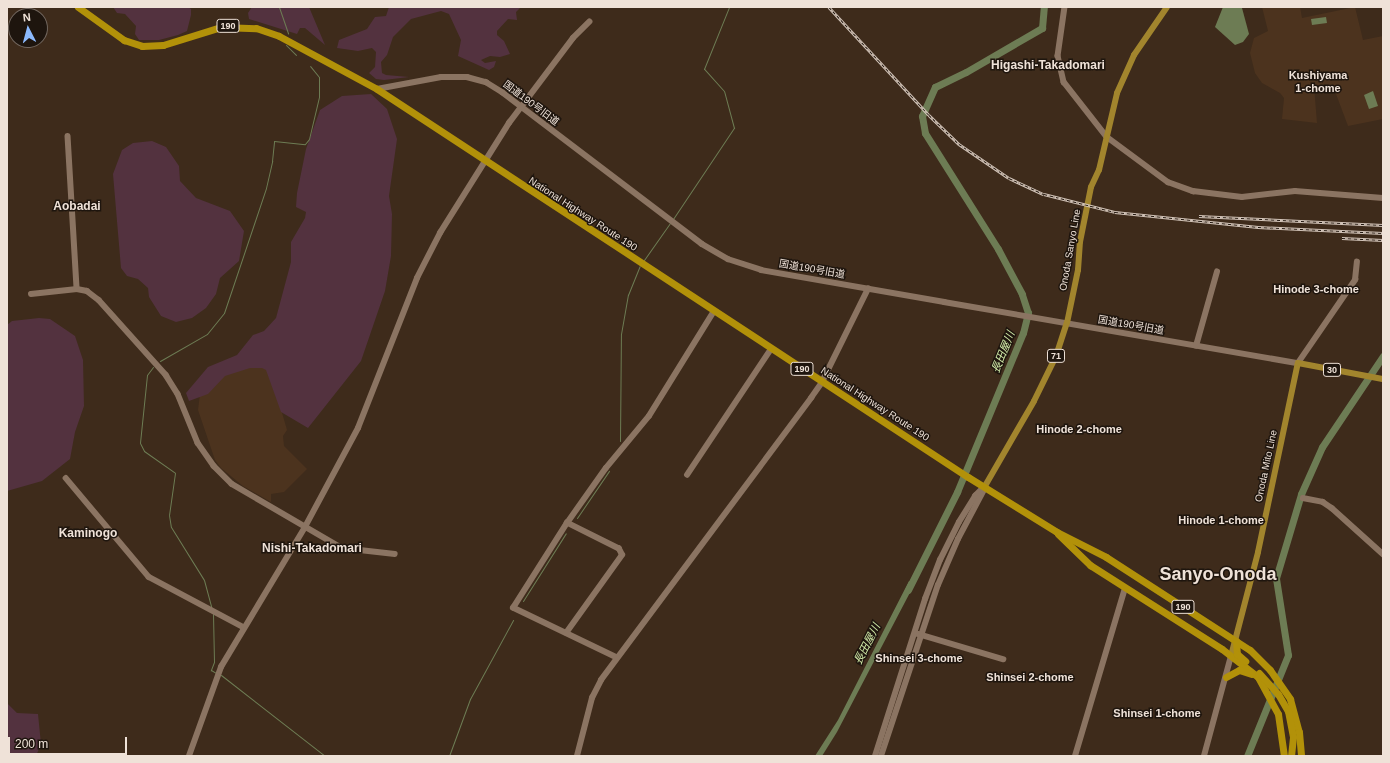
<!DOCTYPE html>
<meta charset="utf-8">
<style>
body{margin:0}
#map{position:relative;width:1390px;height:763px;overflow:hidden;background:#3e2b1b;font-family:Arial,"Noto Sans JP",sans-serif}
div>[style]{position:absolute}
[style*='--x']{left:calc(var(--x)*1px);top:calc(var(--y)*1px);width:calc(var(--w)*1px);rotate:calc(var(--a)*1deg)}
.built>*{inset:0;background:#4c331e}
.green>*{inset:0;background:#53323f}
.water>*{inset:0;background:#6d7c54}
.stream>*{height:1px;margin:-0.5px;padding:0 0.5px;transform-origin:0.5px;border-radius:0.5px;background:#6d7c54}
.river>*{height:7px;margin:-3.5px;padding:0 3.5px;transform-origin:3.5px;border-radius:3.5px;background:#6d7c54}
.secondary>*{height:5.5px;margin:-2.75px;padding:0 2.75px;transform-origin:2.75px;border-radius:2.75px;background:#8b7462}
.primary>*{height:6px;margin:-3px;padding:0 3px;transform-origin:3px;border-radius:3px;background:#a2852d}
.highway>*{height:7px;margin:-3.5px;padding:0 3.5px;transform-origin:3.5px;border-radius:3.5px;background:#b29109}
.rail>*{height:2.5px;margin-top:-1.25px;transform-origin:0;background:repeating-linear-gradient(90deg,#1e150e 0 3px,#d3c5ba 0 6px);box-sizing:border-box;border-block:1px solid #d3c5ba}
span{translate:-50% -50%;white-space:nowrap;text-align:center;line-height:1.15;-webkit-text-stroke:3px #1e150e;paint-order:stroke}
.shield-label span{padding:1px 3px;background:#1e150e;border:1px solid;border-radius:3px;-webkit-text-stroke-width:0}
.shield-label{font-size:9px;color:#efe2d8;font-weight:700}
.street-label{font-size:10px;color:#efe2d8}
.neighbourhood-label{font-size:11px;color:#efe2d8;font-weight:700}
.water-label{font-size:11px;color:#d3eca9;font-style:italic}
.quarter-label{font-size:12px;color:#efe2d8;font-weight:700}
.town-label{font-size:18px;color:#efe2d8;font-weight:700}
.frame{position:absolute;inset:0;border:8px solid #efe2d8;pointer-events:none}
.north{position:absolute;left:8px;top:8px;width:40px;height:40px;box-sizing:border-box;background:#1e150e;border:1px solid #72675f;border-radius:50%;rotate:354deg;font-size:11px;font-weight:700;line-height:16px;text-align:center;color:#efe2d8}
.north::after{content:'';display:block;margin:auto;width:14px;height:18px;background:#8cb9fc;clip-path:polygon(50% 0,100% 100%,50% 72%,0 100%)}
.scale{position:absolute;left:8px;top:737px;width:119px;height:18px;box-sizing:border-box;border:2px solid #efe2d8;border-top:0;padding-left:5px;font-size:12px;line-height:14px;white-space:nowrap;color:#efe2d8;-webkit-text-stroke:3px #1e150e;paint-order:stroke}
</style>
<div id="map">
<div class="built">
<i style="clip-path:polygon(1262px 7px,1300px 7px,1302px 18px,1355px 7px,1363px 40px,1383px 36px,1383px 119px,1348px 126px,1336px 94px,1333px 89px,1322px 88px,1321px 85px,1314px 86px,1317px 123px,1282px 119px,1284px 98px,1280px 93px,1262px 83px,1255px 73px,1250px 53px,1254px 38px,1268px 31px)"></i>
<i style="clip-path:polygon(266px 357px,287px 430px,283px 436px,284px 446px,307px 469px,284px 492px,271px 494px,271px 502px,243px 486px,221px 468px,215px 460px,198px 410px,200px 394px,210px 379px)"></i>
</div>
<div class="green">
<i style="clip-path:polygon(113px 7px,188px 7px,191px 9px,191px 15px,187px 31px,178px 35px,159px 40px,139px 40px,135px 34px,136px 26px,125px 14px,117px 13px)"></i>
<i style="clip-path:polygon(252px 7px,309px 7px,325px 45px,305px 28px,300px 28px,297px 34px,249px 19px,248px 13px)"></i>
<i style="clip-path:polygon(389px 7px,521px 7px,516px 12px,517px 20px,508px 19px,497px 31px,497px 35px,504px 41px,510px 54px,500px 57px,490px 56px,481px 60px,485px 63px,496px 61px,494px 67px,489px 70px,458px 56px,461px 40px,449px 14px,441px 11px,411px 19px,393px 37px,387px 55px,381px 62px,382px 73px,386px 75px,409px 77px,384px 80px,376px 79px,369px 73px,375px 67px,376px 52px,372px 48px,358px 51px,337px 48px,339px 40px,367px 29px,375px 17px,386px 16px)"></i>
<i style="clip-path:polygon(371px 94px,387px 109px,397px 139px,389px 196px,392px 214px,391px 256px,385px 291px,361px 361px,308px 428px,281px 412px,266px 370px,262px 368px,250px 368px,225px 376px,208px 394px,189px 401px,186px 393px,208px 367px,237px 355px,253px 335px,264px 331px,276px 318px,291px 262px,291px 242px,305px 218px,306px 212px,296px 207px,297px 193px,306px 149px,320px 110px,342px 96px)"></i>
<i style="clip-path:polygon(152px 141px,166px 147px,179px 166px,180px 181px,196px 198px,230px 211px,244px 231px,239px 261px,220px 278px,216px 294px,206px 308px,192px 318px,176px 322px,161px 316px,149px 297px,148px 288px,138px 279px,127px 276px,121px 268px,113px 174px,122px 150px,133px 143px)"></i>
<i style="clip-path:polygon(39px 318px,50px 319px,75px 336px,83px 360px,84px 406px,75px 432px,70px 459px,42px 481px,7px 491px,7px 325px,12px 321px)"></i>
<i style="clip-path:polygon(7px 703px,17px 713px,38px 714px,41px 744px,36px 756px,7px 756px)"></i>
</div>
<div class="water">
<i style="clip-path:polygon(1223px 7px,1242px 8px,1249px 34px,1243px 42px,1235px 45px,1215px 27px)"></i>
<i style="clip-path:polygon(1326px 17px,1327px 23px,1312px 25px,1311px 19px)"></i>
<i style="clip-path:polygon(1373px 91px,1378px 106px,1369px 109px,1364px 95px)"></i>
<i style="clip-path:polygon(909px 581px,915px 583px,837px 732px,822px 756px,815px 756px,838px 720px)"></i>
</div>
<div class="stream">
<i style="--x:279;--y:7;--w:28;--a:71"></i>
<i style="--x:286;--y:45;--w:14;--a:45"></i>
<i style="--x:673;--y:219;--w:110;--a:-56.2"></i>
<i style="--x:734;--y:128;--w:38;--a:-105"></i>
<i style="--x:724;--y:91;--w:30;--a:-132"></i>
<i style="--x:704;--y:69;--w:67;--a:-68"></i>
<i style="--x:644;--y:260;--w:45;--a:-54.9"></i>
<i style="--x:160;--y:361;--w:54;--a:-29.9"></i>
<i style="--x:207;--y:334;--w:27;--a:-51"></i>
<i style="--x:224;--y:313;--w:132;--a:-71.4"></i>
<i style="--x:266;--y:188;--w:28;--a:-77"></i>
<i style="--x:272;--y:161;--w:20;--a:-84"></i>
<i style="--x:274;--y:141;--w:31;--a:6"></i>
<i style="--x:305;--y:144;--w:6;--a:-51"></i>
<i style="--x:309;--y:139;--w:43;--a:-76.6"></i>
<i style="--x:319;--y:97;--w:20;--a:-90"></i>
<i style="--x:319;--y:77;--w:14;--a:-129"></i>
<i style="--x:153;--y:367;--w:10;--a:127"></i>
<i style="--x:147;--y:375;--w:68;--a:95.9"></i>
<i style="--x:140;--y:443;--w:9;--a:63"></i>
<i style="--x:144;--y:451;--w:38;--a:35"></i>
<i style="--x:175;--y:473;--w:42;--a:98.1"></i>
<i style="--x:169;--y:515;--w:12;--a:81"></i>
<i style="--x:171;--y:527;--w:62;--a:58.1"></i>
<i style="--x:204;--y:580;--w:30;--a:75"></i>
<i style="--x:620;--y:441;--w:107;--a:-89.5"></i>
<i style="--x:621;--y:334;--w:40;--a:-80"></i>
<i style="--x:628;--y:295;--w:31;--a:-68"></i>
<i style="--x:577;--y:518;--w:57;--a:-55.8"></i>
<i style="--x:523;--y:601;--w:80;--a:-57.7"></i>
<i style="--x:213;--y:614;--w:48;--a:88.8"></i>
<i style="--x:214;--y:662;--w:9;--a:111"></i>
<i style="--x:211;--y:670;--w:6;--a:31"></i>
<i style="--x:221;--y:675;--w:132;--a:37.9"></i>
<i style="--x:449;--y:756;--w:61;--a:-69.8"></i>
<i style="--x:470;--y:699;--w:90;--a:-61.4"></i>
</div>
<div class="river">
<i style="--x:908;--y:590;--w:110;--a:-63.4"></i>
<i style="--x:957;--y:492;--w:172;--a:-67.5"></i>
<i style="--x:1023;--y:333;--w:21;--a:-76"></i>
<i style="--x:1028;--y:313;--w:20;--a:-108"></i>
<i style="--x:1022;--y:294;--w:51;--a:-118.1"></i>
<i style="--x:998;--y:249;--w:137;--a:-122.2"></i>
<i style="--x:925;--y:133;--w:17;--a:-100"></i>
<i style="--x:922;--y:116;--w:32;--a:-66"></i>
<i style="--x:935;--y:87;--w:34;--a:-26"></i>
<i style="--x:966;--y:72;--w:88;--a:-30.1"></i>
<i style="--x:1042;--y:28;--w:21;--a:-85"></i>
<i style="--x:1247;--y:756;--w:109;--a:-67.9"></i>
<i style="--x:1288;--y:655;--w:78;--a:-98.9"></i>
<i style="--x:1276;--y:578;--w:88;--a:-73.4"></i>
<i style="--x:1301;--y:494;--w:51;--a:-65.9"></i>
<i style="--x:1322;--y:447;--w:110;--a:-56.2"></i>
</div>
<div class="secondary">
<i style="--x:1065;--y:7;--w:49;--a:98.1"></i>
<i style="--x:1058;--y:56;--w:27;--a:77"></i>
<i style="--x:1064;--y:82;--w:70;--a:52"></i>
<i style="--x:1107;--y:137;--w:76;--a:36.4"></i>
<i style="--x:1168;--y:182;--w:27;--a:20"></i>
<i style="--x:1193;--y:191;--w:49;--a:7"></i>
<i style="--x:1242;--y:197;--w:53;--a:-6.5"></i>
<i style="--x:1295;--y:191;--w:88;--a:4.5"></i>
<i style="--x:377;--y:89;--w:65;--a:-10.6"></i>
<i style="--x:441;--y:77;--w:26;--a:0"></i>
<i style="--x:467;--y:77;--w:20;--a:15"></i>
<i style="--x:486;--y:82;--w:19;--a:32"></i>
<i style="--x:502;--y:92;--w:251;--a:37.2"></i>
<i style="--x:702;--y:244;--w:30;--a:30"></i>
<i style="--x:728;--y:259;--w:35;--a:18"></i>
<i style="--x:761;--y:270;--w:186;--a:9.9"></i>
<i style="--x:944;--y:302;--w:359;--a:9.8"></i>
<i style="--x:1298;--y:363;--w:101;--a:-55.5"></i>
<i style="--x:1355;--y:280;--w:18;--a:-84"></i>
<i style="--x:68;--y:136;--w:153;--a:86.6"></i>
<i style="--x:31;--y:294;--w:46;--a:-6.2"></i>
<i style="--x:77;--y:289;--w:10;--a:11"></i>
<i style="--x:87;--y:291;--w:15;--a:37"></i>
<i style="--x:99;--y:300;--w:101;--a:48.2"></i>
<i style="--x:166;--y:375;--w:22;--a:58"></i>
<i style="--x:178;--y:394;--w:53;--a:67.8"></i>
<i style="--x:198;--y:443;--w:28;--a:55"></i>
<i style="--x:214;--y:466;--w:25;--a:45"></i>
<i style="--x:232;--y:484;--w:127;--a:30.2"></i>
<i style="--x:342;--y:548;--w:53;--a:6.5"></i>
<i style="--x:1196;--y:346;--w:77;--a:-74.2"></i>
<i style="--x:687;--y:475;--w:151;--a:-56.3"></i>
<i style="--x:66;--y:478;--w:129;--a:50"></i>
<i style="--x:149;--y:577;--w:106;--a:28"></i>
<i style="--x:1303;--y:498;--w:20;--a:11"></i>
<i style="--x:1323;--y:502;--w:11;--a:34"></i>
<i style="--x:1332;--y:508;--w:69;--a:42"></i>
<i style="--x:566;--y:633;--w:96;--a:-54.3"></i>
<i style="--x:622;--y:555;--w:7;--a:-117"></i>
<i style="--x:619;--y:549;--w:58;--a:-153.4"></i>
<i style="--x:918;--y:634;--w:89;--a:16.4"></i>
<i style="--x:617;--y:658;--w:115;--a:-154.3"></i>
<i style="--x:513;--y:608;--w:101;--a:-57.6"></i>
<i style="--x:567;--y:523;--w:67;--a:-54.7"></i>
<i style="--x:606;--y:468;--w:67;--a:-50.4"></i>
<i style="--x:649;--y:416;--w:123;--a:-58.2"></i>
<i style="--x:189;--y:756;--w:95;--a:-70.2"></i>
<i style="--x:221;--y:667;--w:163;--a:-59"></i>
<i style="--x:305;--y:527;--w:112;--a:-61.8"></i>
<i style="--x:358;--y:428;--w:161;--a:-68.5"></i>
<i style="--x:417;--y:278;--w:51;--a:-62.9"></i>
<i style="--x:440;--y:233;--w:130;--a:-57.9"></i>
<i style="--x:509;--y:123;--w:106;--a:-53"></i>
<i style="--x:573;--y:38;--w:23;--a:-45"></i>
<i style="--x:577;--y:756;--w:60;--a:-75.5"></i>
<i style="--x:592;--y:698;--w:20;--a:-63"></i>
<i style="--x:601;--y:680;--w:352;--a:-53.3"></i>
<i style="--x:811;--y:398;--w:19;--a:-55"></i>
<i style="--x:822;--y:382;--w:104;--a:-63.7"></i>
<i style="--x:875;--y:756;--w:165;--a:-72.3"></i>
<i style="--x:925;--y:599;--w:42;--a:-69"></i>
<i style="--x:940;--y:560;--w:42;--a:-63.4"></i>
<i style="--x:959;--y:522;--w:31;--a:-58"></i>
<i style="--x:975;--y:496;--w:14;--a:-45"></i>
<i style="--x:881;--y:756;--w:180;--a:-71.6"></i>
<i style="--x:938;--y:585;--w:50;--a:-66.5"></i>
<i style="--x:958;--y:539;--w:58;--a:-62.1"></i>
<i style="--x:1075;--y:756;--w:175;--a:-73.4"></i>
<i style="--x:1204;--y:756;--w:104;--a:-74.9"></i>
</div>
<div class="primary">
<i style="--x:985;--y:486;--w:98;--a:-60"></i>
<i style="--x:1034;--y:401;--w:50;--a:-63.9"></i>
<i style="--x:1056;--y:356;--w:35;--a:-72"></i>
<i style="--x:1067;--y:323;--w:54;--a:-78.3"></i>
<i style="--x:1078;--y:270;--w:28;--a:-86"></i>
<i style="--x:1080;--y:242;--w:56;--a:-78.7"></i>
<i style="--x:1091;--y:187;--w:19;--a:-65"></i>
<i style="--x:1099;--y:170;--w:79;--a:-76.8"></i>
<i style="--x:1117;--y:93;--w:42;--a:-65.9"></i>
<i style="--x:1134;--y:55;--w:58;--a:-55.5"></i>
<i style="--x:1231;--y:656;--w:107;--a:-75.4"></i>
<i style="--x:1258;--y:552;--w:193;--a:-78.1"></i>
<i style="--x:1298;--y:363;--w:86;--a:10.7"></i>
</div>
<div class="highway">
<i style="--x:78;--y:7;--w:57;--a:35.7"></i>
<i style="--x:124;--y:40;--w:19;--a:18"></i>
<i style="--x:142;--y:46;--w:21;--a:-3"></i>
<i style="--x:163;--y:45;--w:61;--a:-17.2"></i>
<i style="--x:221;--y:27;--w:35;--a:2"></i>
<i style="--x:256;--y:28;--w:24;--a:19"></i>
<i style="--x:279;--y:36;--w:111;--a:28.4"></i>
<i style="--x:377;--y:89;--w:707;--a:33.29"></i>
<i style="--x:968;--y:477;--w:105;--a:31.7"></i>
<i style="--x:1057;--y:532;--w:55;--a:27"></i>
<i style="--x:1106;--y:557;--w:171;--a:32.9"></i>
<i style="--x:1250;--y:650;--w:28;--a:45"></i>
<i style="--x:1270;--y:670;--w:35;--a:55"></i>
<i style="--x:1290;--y:699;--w:34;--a:75"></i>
<i style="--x:1299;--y:732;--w:24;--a:85"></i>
<i style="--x:1058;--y:534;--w:45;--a:44.1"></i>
<i style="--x:1090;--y:565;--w:156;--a:32.5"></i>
<i style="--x:1222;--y:649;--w:46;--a:37.9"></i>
<i style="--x:1258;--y:677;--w:42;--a:61.6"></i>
<i style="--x:1278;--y:714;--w:42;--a:81.9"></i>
<i style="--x:1236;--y:641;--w:13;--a:86"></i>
<i style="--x:1237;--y:654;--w:11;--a:41"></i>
<i style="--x:1259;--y:673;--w:28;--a:48"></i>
<i style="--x:1278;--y:694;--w:20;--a:60"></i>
<i style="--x:1288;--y:711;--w:26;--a:79"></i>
<i style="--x:1293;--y:737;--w:19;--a:96"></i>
<i style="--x:1226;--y:677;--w:15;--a:-28"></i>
<i style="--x:1239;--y:670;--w:13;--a:18"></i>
</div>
<div class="rail">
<i style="--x:829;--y:7;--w:147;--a:47.2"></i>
<i style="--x:929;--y:115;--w:42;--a:44"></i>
<i style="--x:959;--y:144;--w:60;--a:34.2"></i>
<i style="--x:1009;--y:178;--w:38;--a:25"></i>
<i style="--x:1044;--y:194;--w:73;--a:14.2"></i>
<i style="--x:1115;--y:212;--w:144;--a:6"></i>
<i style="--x:1258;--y:227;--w:125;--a:2.7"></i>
<i style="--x:1199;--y:216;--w:184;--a:2.8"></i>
<i style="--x:1342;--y:238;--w:41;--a:2.8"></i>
</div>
<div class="shield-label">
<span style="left:228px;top:26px">190</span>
<span style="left:1056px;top:356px">71</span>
<span style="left:802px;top:369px">190</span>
<span style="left:1332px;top:370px">30</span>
<span style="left:1183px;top:607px">190</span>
</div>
<div class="street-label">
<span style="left:531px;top:103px;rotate:37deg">国道190号旧道</span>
<span style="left:583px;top:214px;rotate:33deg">National Highway Route 190</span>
<span style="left:1070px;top:250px;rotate:-80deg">Onoda Sanyo Line</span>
<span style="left:812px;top:269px;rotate:10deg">国道190号旧道</span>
<span style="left:1131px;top:325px;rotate:10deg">国道190号旧道</span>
<span style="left:875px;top:404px;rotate:33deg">National Highway Route 190</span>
<span style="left:1266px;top:466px;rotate:-78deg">Onoda Mito Line</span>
</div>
<div class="neighbourhood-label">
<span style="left:1318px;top:82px">Kushiyama<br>1-chome</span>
<span style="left:1316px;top:289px">Hinode 3-chome</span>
<span style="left:1079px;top:429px">Hinode 2-chome</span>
<span style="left:1221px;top:520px">Hinode 1-chome</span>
<span style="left:919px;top:658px">Shinsei 3-chome</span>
<span style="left:1030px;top:677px">Shinsei 2-chome</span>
<span style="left:1157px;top:713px">Shinsei 1-chome</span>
</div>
<div class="water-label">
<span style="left:1003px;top:352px;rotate:-68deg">長田屋川</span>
<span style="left:867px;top:644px;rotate:-63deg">長田屋川</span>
</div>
<div class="quarter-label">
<span style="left:1048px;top:66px">Higashi-Takadomari</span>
<span style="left:77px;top:207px">Aobadai</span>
<span style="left:88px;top:534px">Kaminogo</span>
<span style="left:312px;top:549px">Nishi-Takadomari</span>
</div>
<div class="town-label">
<span style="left:1218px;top:574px">Sanyo-Onoda</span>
</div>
<div class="frame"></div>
<div class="north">N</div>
<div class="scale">200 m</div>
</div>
